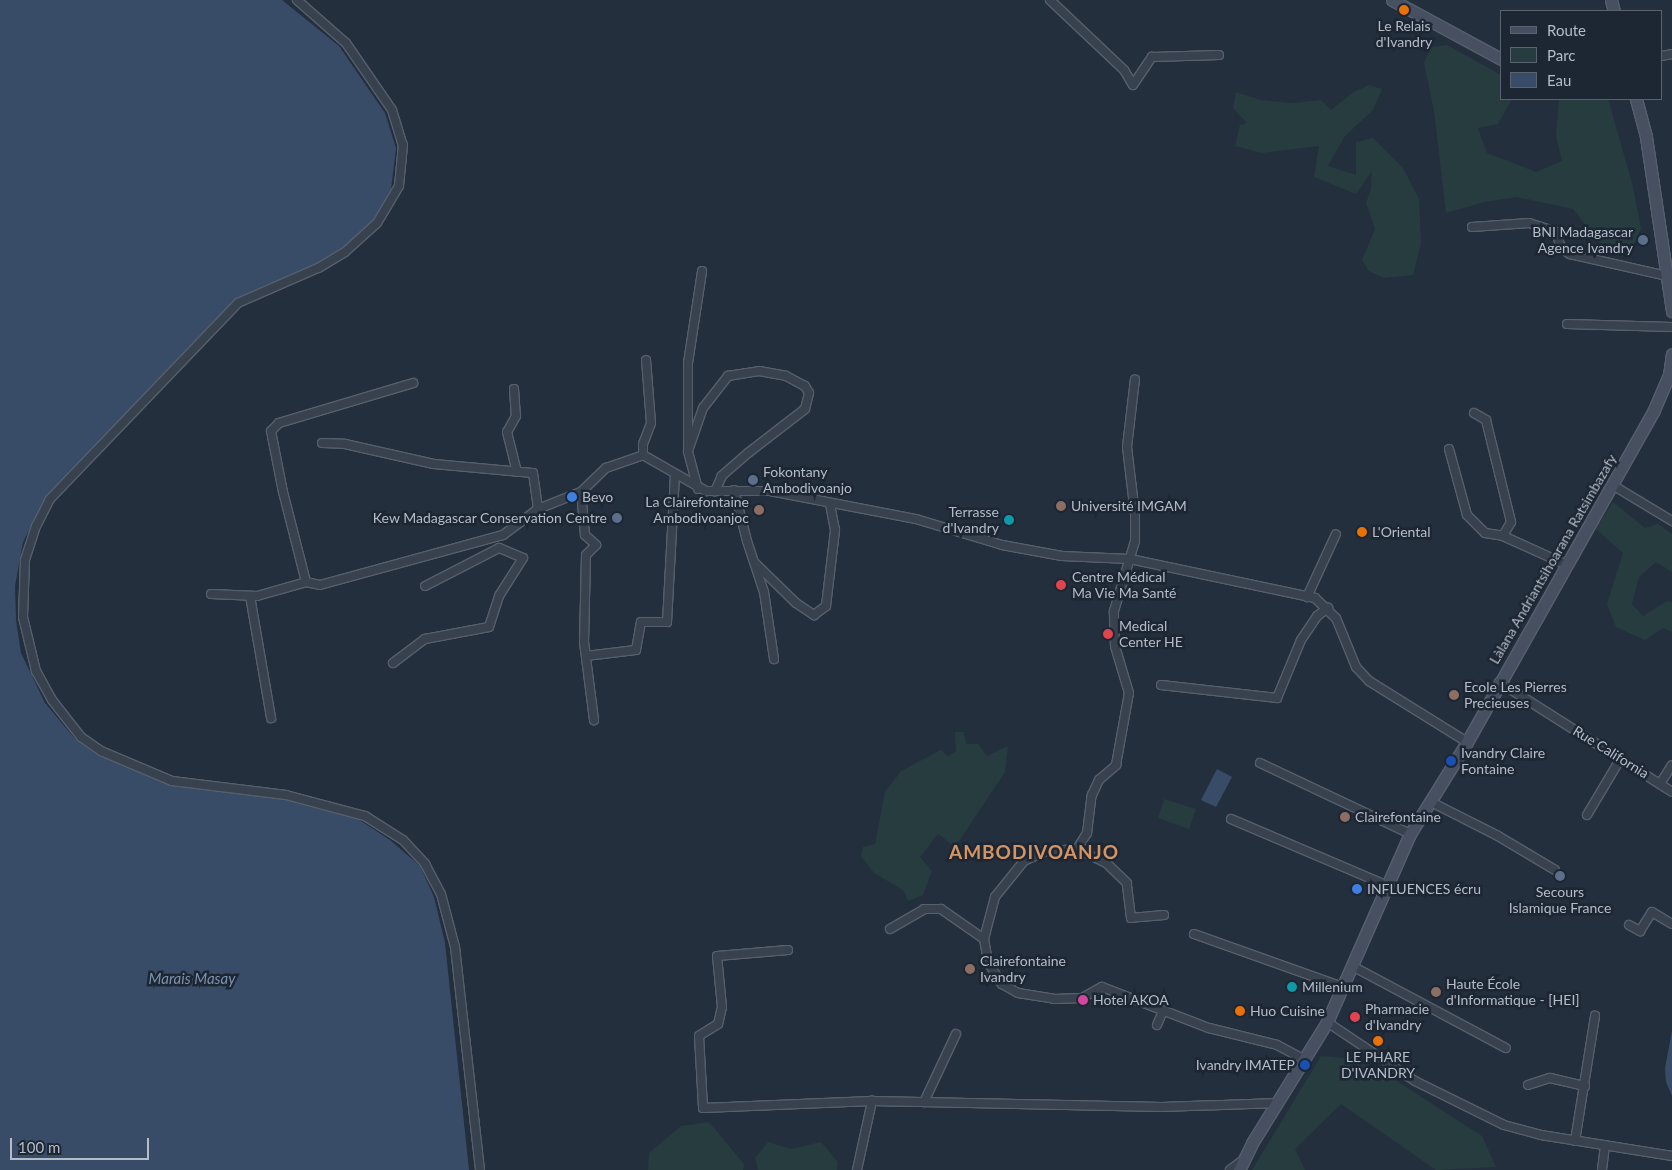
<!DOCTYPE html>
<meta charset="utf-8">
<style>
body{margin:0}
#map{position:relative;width:1672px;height:1170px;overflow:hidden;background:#242f3e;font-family:Lato,sans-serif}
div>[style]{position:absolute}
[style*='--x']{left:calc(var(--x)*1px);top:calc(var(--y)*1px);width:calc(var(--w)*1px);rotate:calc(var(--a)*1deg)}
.green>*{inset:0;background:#263c3f}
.water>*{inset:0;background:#394c67}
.roads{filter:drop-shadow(1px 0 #565f6c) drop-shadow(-1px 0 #565f6c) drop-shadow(0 1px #565f6c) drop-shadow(0 -1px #565f6c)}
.street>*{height:8px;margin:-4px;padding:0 4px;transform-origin:4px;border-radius:4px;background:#38414e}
.secondary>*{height:11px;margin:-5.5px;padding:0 5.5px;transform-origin:5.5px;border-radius:5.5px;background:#465061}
.dots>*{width:14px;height:14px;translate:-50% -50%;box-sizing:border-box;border:2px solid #1d2633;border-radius:50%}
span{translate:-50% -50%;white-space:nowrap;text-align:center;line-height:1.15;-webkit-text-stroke:5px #1d2633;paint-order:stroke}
.poi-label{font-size:14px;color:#b4bcc9}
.right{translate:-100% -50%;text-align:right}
.left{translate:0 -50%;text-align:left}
.street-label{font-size:14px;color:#b4bcc9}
.water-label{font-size:15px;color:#7c92b1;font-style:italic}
.district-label{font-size:19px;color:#d59563;font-weight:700;letter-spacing:1px}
.legend{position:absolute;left:1500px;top:10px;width:162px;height:90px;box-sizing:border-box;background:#1d2633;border:1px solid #59626f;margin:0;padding:6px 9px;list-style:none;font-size:15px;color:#b4bcc9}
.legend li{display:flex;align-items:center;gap:10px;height:25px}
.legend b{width:25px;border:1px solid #59626f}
.scale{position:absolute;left:10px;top:1138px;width:139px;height:22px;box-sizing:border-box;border:2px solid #b4bcc9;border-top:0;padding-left:6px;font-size:15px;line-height:18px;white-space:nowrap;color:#b4bcc9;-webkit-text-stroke:4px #1d2633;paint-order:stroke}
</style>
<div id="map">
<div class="green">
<i style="clip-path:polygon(1447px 45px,1501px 75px,1501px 99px,1512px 99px,1498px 124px,1478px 128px,1487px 153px,1536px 172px,1562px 161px,1556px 136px,1559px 99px,1608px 99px,1632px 183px,1641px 228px,1630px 254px,1601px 244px,1573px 209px,1517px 197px,1484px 202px,1446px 213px,1434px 111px,1424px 63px,1431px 47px)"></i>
<i style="clip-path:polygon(1369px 85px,1382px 89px,1373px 110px,1345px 136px,1328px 166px,1356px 175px,1356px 142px,1373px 138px,1403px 168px,1419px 199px,1421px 244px,1413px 275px,1384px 278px,1369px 271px,1362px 260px,1375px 229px,1366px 203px,1371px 189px,1372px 171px,1356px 194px,1314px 177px,1319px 146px,1262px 153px,1235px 146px,1240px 125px,1247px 123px,1233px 108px,1236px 92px,1260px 100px,1293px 103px,1321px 100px,1331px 110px,1354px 92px)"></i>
<i style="clip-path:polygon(1613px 502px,1645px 528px,1658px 524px,1672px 534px,1672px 572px,1656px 562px,1639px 577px,1632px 604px,1643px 616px,1667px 601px,1672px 602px,1672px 632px,1663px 628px,1645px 640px,1616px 627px,1607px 604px,1623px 553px,1596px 529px)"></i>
<i style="clip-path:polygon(955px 732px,964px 732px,966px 744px,978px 744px,987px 756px,1008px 746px,1005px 772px,955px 847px,938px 834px,920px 857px,932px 871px,923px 895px,908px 901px,903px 890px,874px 873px,861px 856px,863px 847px,875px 844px,885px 792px,901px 771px,941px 750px,948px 756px,956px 751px)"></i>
<i style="clip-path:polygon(1164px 799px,1196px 809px,1189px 829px,1158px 818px)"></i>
<i style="clip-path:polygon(1321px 1056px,1364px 1060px,1482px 1136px,1496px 1167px,1436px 1170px,1341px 1104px,1295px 1149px,1305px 1170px,1252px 1170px)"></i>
<i style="clip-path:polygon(709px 1122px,744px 1164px,743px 1170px,648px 1170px,649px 1153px,681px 1126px)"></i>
<i style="clip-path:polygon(768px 1142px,791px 1149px,821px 1142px,838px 1162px,837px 1170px,758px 1170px,755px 1158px)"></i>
</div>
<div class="water">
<i style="clip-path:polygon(0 0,282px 0,339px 46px,385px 113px,396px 148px,391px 189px,370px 226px,338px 253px,312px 267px,252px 291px,231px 306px,56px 487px,43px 502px,23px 542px,15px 586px,16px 620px,21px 653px,45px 703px,76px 740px,95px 753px,170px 783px,279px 798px,358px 819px,390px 840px,420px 866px,434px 897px,445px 943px,469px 1170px,0 1170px)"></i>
<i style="clip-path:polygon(1217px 769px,1232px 777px,1216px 807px,1201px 800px)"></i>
<i style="clip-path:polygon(1672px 1031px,1672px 1096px,1666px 1082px,1665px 1068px)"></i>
</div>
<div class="roads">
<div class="street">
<i style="--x:297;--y:0;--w:65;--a:41.3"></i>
<i style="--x:346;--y:43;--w:81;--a:55.5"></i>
<i style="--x:392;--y:110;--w:37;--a:73"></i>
<i style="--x:403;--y:145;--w:41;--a:95.6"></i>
<i style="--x:399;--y:186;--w:43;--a:120.7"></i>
<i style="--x:377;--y:223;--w:43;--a:137.8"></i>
<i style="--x:345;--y:252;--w:31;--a:149"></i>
<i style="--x:318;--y:268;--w:87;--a:156.4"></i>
<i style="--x:238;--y:303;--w:272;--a:133.8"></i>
<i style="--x:50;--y:499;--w:30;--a:117"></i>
<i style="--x:36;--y:526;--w:36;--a:108"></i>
<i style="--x:25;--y:560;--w:57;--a:92"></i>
<i style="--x:23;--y:617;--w:56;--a:76.5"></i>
<i style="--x:36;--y:671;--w:33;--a:61"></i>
<i style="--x:52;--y:700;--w:47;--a:51.9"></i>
<i style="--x:81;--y:737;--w:24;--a:35"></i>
<i style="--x:101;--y:751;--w:77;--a:22.9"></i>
<i style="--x:172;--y:781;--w:115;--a:7"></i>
<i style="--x:286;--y:795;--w:82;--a:14.9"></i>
<i style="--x:365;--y:816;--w:45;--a:32.3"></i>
<i style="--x:403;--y:840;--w:33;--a:47"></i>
<i style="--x:425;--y:864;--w:34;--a:62"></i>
<i style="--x:441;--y:894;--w:55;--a:75.2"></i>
<i style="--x:455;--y:947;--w:224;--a:83.6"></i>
<i style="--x:1050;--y:0;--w:102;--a:43.4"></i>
<i style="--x:1124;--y:70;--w:17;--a:59"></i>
<i style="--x:1133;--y:85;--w:34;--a:-56"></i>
<i style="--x:1152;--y:57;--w:67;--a:-1.7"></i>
<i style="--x:1661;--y:56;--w:11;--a:-10"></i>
<i style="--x:1472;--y:227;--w:57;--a:-4"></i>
<i style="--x:1529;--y:223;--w:28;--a:18"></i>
<i style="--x:1556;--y:232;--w:17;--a:73"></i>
<i style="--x:1561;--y:248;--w:11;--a:34"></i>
<i style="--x:1570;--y:254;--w:99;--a:12.8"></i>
<i style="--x:1567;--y:324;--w:105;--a:1.6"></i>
<i style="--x:514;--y:389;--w:27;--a:86"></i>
<i style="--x:516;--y:416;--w:18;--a:119"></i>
<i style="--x:507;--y:432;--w:41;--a:76"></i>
<i style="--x:1474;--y:413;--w:14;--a:30"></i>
<i style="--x:1486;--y:420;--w:105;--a:76.2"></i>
<i style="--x:1511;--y:522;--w:16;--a:120"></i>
<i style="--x:1503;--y:536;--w:70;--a:24.4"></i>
<i style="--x:322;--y:443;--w:23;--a:2"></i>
<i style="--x:345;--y:444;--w:91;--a:12.7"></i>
<i style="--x:434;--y:464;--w:99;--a:5.2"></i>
<i style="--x:533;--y:473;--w:36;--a:82"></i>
<i style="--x:688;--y:446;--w:83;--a:-90"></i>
<i style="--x:688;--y:363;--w:93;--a:-81.3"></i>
<i style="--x:1449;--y:449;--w:68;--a:74.7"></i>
<i style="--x:1467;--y:515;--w:25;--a:45"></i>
<i style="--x:1485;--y:533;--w:18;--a:9"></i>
<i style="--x:643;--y:455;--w:11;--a:-90"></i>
<i style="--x:643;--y:444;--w:22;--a:-69"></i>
<i style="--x:651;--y:423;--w:63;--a:-94.5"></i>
<i style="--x:1614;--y:486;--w:68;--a:31.1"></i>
<i style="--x:698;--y:489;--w:39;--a:-105"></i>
<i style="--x:688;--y:451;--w:46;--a:-70.8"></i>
<i style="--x:703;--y:408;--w:41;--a:-52"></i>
<i style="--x:728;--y:376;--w:31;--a:-9"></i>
<i style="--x:759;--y:371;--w:27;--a:10"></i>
<i style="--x:786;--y:376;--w:21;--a:28"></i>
<i style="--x:805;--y:386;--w:8;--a:60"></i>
<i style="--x:809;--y:393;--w:16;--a:104"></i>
<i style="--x:805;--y:409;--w:72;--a:142.3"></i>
<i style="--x:748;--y:453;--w:35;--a:139"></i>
<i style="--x:722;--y:476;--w:17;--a:115"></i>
<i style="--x:734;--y:490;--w:53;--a:75.7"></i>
<i style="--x:747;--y:541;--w:54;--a:71.6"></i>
<i style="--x:764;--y:592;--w:68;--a:81.5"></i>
<i style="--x:581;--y:492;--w:43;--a:84.7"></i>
<i style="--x:585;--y:535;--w:15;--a:42"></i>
<i style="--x:596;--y:545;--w:14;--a:135"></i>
<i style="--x:586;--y:555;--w:87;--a:91.3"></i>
<i style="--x:584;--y:642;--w:79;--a:82.7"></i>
<i style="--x:756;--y:564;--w:56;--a:44.3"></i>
<i style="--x:796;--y:603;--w:22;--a:34"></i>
<i style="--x:814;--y:615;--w:15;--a:-37"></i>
<i style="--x:826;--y:606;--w:77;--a:-83.2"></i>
<i style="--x:835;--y:530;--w:26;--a:-101"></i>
<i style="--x:306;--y:582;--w:93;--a:-104.3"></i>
<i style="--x:283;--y:492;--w:62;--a:-101.1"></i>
<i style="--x:271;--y:431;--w:11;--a:-45"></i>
<i style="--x:279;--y:423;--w:140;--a:-16.6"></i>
<i style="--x:211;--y:594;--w:46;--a:2.5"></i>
<i style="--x:257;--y:596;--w:51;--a:-15.9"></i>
<i style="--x:306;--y:582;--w:14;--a:12"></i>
<i style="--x:320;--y:585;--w:190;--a:-15.3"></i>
<i style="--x:503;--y:535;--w:44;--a:-36.6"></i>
<i style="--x:538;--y:509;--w:46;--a:-21.6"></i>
<i style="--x:581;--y:492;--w:35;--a:-44"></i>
<i style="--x:606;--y:468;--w:39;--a:-19"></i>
<i style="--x:643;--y:455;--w:73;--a:29.7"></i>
<i style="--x:706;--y:491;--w:64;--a:0"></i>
<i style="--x:770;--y:491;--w:149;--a:10.9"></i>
<i style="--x:916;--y:519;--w:90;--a:16.8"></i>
<i style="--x:1002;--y:545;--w:61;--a:10.4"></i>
<i style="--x:1062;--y:556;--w:68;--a:2.5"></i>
<i style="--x:1130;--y:559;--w:189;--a:11.9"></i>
<i style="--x:1315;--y:598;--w:29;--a:44"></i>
<i style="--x:1336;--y:618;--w:53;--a:67.8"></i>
<i style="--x:1356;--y:667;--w:19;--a:47"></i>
<i style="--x:1369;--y:681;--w:115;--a:31.9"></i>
<i style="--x:250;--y:596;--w:124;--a:80.2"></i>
<i style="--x:1307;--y:597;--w:69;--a:-65.3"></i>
<i style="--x:586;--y:656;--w:50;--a:-6.8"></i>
<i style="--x:636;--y:650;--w:28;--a:-80"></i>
<i style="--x:641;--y:622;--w:26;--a:0"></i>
<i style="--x:667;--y:622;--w:146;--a:-86.9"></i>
<i style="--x:393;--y:663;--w:40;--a:-37"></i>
<i style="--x:425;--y:639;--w:65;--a:-10.6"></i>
<i style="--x:489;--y:627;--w:33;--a:-72"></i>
<i style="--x:499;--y:596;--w:45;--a:-57.7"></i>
<i style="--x:523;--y:558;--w:26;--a:-157"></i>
<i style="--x:499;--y:548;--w:83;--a:152.8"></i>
<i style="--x:1499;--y:682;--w:205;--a:32.4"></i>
<i style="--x:1161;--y:685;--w:117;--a:6.4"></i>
<i style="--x:1277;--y:698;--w:63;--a:-67.5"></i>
<i style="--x:1301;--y:640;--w:29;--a:-56"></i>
<i style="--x:1317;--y:616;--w:14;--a:-36"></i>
<i style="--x:1260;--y:763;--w:166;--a:25.3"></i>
<i style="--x:1660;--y:784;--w:22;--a:-58"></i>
<i style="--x:1431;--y:802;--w:75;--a:26.9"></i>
<i style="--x:1498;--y:836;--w:66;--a:30.8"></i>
<i style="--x:1587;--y:815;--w:66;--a:-59.2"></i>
<i style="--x:1231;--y:819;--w:168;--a:23.1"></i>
<i style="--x:1077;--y:849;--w:19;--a:-58"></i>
<i style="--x:1087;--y:833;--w:38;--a:-83"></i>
<i style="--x:1092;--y:795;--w:17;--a:-65"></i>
<i style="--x:1099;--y:780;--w:23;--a:-41"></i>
<i style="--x:1116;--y:765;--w:73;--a:-79.8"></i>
<i style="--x:1129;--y:693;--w:49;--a:-106.6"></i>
<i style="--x:1115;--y:646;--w:35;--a:-92"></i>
<i style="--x:1114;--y:611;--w:73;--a:-73.3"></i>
<i style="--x:1135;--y:541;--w:27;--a:-90"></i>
<i style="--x:1135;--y:514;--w:67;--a:-96.8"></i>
<i style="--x:1127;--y:447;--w:68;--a:-83.3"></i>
<i style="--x:1164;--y:915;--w:33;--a:175"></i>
<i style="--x:1131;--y:918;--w:35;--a:-97"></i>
<i style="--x:1127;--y:883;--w:29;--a:-136"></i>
<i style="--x:1106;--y:863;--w:32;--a:-154"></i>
<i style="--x:1077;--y:849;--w:31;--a:176"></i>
<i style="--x:1046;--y:851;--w:24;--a:156"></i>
<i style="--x:1024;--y:861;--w:46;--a:128.9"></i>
<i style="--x:995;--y:897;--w:43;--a:104.7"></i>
<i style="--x:984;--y:939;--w:23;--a:80"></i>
<i style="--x:988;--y:962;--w:26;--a:58"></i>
<i style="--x:1002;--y:984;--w:18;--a:29"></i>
<i style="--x:1018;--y:993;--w:36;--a:9"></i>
<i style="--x:1054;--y:999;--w:28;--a:-2"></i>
<i style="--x:1082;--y:998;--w:23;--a:-29"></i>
<i style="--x:1102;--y:987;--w:115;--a:21"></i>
<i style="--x:1209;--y:1028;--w:70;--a:14"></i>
<i style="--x:1277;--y:1045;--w:32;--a:28"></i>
<i style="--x:1629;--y:925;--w:13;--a:29"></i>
<i style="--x:1640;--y:931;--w:22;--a:-58"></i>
<i style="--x:1652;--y:912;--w:23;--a:31"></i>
<i style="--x:890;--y:929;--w:39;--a:-30"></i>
<i style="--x:924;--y:909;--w:17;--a:0"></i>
<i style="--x:941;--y:909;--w:52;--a:34.9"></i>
<i style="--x:1194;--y:934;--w:158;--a:19.6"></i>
<i style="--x:788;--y:950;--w:71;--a:175.2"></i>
<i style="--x:717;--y:956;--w:51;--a:84.4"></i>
<i style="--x:722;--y:1007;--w:17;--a:103"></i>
<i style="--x:718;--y:1024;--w:22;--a:148"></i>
<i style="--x:699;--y:1036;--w:72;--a:86.8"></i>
<i style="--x:703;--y:1108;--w:169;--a:-2.4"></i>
<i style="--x:872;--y:1101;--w:290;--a:1.2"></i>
<i style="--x:1162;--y:1107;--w:116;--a:-2"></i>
<i style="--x:1354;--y:967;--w:172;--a:28.1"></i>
<i style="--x:1327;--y:1022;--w:106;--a:33.8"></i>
<i style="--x:1415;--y:1081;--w:99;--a:26.3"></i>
<i style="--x:1504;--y:1125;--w:38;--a:15"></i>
<i style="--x:1541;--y:1135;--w:133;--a:9.1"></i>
<i style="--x:1157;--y:1025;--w:15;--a:-67"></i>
<i style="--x:1528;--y:1085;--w:23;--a:-18"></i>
<i style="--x:1550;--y:1078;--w:36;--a:13"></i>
<i style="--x:924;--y:1102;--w:75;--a:-64.8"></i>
<i style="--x:1575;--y:1141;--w:127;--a:-80.9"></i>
<i style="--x:857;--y:1170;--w:71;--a:-77.7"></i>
<i style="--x:1230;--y:1170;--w:15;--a:-37"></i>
<i style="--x:1602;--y:1170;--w:24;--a:-83"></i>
</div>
<div class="secondary">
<i style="--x:1392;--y:0;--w:124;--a:28.4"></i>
<i style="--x:1611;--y:0;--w:11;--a:75"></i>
<i style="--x:1636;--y:99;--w:39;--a:75"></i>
<i style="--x:1646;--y:137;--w:176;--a:81.5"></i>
<i style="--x:1239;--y:1170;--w:30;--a:-64"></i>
<i style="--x:1252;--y:1143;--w:142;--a:-58.2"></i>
<i style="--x:1327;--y:1022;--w:206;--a:-66.2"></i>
<i style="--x:1410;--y:834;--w:108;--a:-58.2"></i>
<i style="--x:1467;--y:742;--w:379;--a:-60.6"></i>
<i style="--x:1653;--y:412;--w:40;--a:-66.6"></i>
<i style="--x:1669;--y:375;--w:21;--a:-82"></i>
</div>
</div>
<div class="dots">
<i style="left:1404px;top:10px;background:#e8710a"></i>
<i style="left:1643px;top:240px;background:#5c6f8a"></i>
<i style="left:753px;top:480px;background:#5c6f8a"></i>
<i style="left:572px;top:497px;background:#3f7fe0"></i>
<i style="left:1061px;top:506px;background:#8d6e63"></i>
<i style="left:759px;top:510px;background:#8d6e63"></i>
<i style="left:617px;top:518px;background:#5c6f8a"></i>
<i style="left:1009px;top:520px;background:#0f9aa8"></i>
<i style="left:1362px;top:532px;background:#e8710a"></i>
<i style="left:1061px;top:585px;background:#e0444e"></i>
<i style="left:1108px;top:634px;background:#e0444e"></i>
<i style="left:1454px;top:695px;background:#8d6e63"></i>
<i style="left:1451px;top:761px;background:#1a4fb4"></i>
<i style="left:1345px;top:817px;background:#8d6e63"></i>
<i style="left:1560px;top:876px;background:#5c6f8a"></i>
<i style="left:1357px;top:889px;background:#3f7fe0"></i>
<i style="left:970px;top:969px;background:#8d6e63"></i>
<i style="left:1292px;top:987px;background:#0f9aa8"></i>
<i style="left:1436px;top:992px;background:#8d6e63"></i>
<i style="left:1083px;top:1000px;background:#d1479c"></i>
<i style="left:1240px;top:1011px;background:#e8710a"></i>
<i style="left:1355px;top:1017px;background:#e0444e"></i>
<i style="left:1378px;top:1041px;background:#e8710a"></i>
<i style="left:1305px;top:1065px;background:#1a4fb4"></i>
</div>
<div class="poi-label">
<span style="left:1404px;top:34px">Le Relais<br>d'Ivandry</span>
<span class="right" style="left:1633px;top:240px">BNI Madagascar<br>Agence Ivandry</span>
<span class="left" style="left:763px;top:480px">Fokontany<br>Ambodivoanjo</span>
<span class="left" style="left:582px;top:497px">Bevo</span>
<span class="right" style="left:749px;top:510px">La Clairefontaine<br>Ambodivoanjoc</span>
<span class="left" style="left:1071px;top:506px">Université IMGAM</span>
<span class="right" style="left:999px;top:520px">Terrasse<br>d'Ivandry</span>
<span class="right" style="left:607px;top:518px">Kew Madagascar Conservation Centre</span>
<span class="left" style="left:1372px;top:532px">L'Oriental</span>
<span class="left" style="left:1072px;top:585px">Centre Médical<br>Ma Vie Ma Santé</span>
<span class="left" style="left:1119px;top:634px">Medical<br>Center HE</span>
<span class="left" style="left:1464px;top:695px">Ecole Les Pierres<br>Precieuses</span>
<span class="left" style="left:1461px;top:761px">Ivandry Claire<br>Fontaine</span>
<span class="left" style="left:1355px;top:817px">Clairefontaine</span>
<span class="left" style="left:1367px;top:889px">INFLUENCES écru</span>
<span style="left:1560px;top:900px">Secours<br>Islamique France</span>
<span class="left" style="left:980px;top:969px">Clairefontaine<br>Ivandry</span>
<span class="left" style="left:1446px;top:992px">Haute École<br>d'Informatique - [HEI]</span>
<span class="left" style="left:1302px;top:987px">Millenium</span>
<span class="left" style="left:1093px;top:1000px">Hotel AKOA</span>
<span class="left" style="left:1365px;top:1017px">Pharmacie<br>d'Ivandry</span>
<span class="left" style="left:1250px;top:1011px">Huo Cuisine</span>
<span style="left:1378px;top:1065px">LE PHARE<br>D'IVANDRY</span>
<span class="right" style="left:1295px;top:1065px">Ivandry IMATEP</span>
</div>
<div class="street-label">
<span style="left:1553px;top:559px;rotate:-60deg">Làlana Andriantsihoarana Ratsimbazafy</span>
<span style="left:1611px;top:752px;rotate:32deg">Rue California</span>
</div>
<div class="water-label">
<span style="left:192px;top:979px">Marais Masay</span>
</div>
<div class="district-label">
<span style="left:1034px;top:852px">AMBODIVOANJO</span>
</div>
<ul class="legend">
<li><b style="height:6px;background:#465061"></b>Route</li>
<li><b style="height:14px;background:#263c3f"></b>Parc</li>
<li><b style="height:14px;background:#394c67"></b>Eau</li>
</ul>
<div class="scale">100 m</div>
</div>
